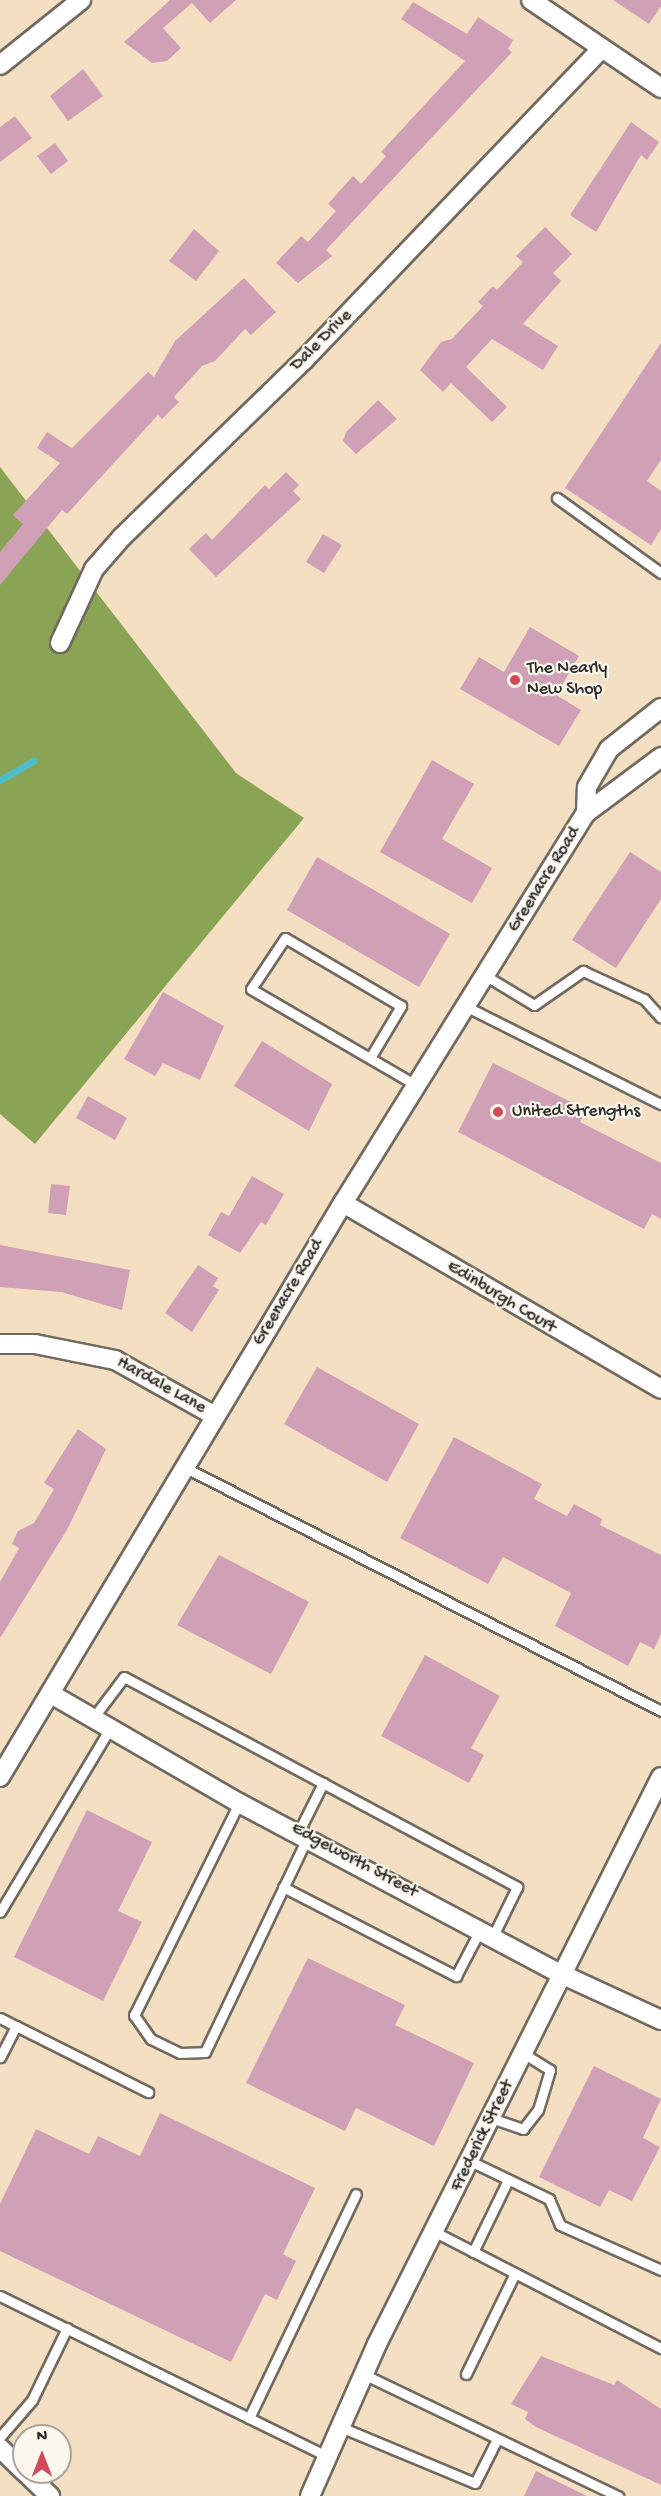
<!DOCTYPE html>
<style>
body{margin:0}
#map{position:relative;width:661px;height:2496px;overflow:hidden;background:#f4dfc2;font-family:"Gochi Hand",sans-serif}
div>[style]{position:absolute}
[style*='--x']{left:calc(var(--x)*1px);top:calc(var(--y)*1px);width:calc(var(--w)*1px);rotate:calc(var(--a)*1deg)}
.forest>*{inset:0;background:#8aa455}
.stream>*{height:7px;margin:-3.5px;padding:0 3.5px;transform-origin:3.5px;border-radius:3.5px;background:#50bec7}
.building>*{inset:0;background:#d0a1b6}
.roads{filter:drop-shadow(2px 0 #716a60) drop-shadow(-2px 0 #716a60) drop-shadow(0 2px #716a60) drop-shadow(0 -2px #716a60)}
.lane>*{height:9px;margin:-4.5px;padding:0 4.5px;transform-origin:4.5px;border-radius:4.5px;background:#fff}
.street>*{height:18px;margin:-9px;padding:0 9px;transform-origin:9px;border-radius:9px;background:#fff}
.dots>*{width:16px;height:16px;translate:-50% -50%;box-sizing:border-box;border:3px solid #fbf7ec;border-radius:50%}
span{translate:-50% -50%;white-space:nowrap;text-align:center;line-height:1.15;-webkit-text-stroke:4.5px #fbf7ec;paint-order:stroke}
.street-label{font-size:18px;color:#2b2b2b}
.poi-label{font-size:18px;color:#2b2b2b}
.left{translate:0 -50%;text-align:left}
.north{position:absolute;left:12px;top:2424px;width:60px;height:60px;box-sizing:border-box;background:#fbf7ec;border:2px solid #a8a59f;border-radius:50%;rotate:0deg;font-size:16px;font-weight:700;line-height:24px;text-align:center;color:#2b2b2b}
.north::after{content:'';display:block;margin:auto;width:21px;height:27px;background:#d1495b;clip-path:polygon(50% 0,100% 100%,50% 72%,0 100%)}
</style>
<div id="map">
<div class="forest">
<i style="clip-path:polygon(0 467px,236px 773px,304px 818px,35px 1144px,0 1114px)"></i>
</div>
<div class="stream">
<i style="--x:0;--y:780;--w:39;--a:-30"></i>
</div>
<div class="building">
<i style="clip-path:polygon(170px 0,236px 0,210px 23px,192px 3px,163px 28px,181px 48px,167px 61px,152px 63px,124px 42px)"></i>
<i style="clip-path:polygon(613px 0,661px 0,661px 6px,649px 24px)"></i>
<i style="clip-path:polygon(413px 2px,467px 34px,478px 17px,513px 40px,508px 49px,512px 52px,326px 250px,332px 256px,298px 283px,276px 263px,301px 236px,308px 242px,336px 211px,328px 204px,353px 176px,361px 184px,386px 156px,381px 152px,465px 61px,401px 19px)"></i>
<i style="clip-path:polygon(83px 69px,103px 96px,68px 121px,50px 96px)"></i>
<i style="clip-path:polygon(15px 116px,32px 138px,0 162px,0 127px)"></i>
<i style="clip-path:polygon(631px 122px,659px 142px,647px 160px,641px 155px,596px 232px,570px 215px)"></i>
<i style="clip-path:polygon(55px 143px,68px 161px,51px 174px,37px 156px)"></i>
<i style="clip-path:polygon(545px 227px,572px 254px,553px 273px,561px 281px,523px 324px,558px 346px,543px 370px,492px 339px,466px 367px,507px 407px,492px 422px,451px 383px,443px 392px,420px 370px,441px 342px,452px 339px,483px 306px,478px 302px,493px 286px,497px 290px,523px 262px,516px 256px)"></i>
<i style="clip-path:polygon(194px 229px,219px 251px,196px 281px,169px 261px)"></i>
<i style="clip-path:polygon(244px 278px,276px 312px,251px 335px,245px 329px,215px 361px,202px 366px,174px 397px,179px 402px,162px 419px,158px 415px,67px 514px,62px 510px,0 585px,0 552px,23px 524px,13px 515px,60px 463px,37px 448px,47px 432px,72px 448px,148px 372px,154px 377px,175px 341px)"></i>
<i style="clip-path:polygon(661px 343px,661px 460px,647px 481px,661px 491px,661px 529px,651px 545px,565px 488px)"></i>
<i style="clip-path:polygon(378px 400px,397px 419px,356px 454px,343px 441px,346px 432px)"></i>
<i style="clip-path:polygon(286px 472px,299px 485px,293px 491px,301px 499px,216px 577px,189px 549px,206px 533px,212px 540px,265px 485px,269px 489px)"></i>
<i style="clip-path:polygon(323px 534px,342px 545px,324px 573px,306px 562px)"></i>
<i style="clip-path:polygon(530px 627px,579px 656px,556px 695px,581px 710px,559px 746px,460px 689px,479px 657px,504px 672px)"></i>
<i style="clip-path:polygon(432px 760px,474px 784px,442px 839px,492px 868px,472px 903px,380px 852px)"></i>
<i style="clip-path:polygon(630px 852px,661px 872px,661px 899px,616px 968px,572px 940px)"></i>
<i style="clip-path:polygon(317px 857px,450px 934px,419px 987px,287px 910px)"></i>
<i style="clip-path:polygon(163px 992px,224px 1026px,200px 1080px,163px 1063px,155px 1076px,124px 1059px)"></i>
<i style="clip-path:polygon(262px 1041px,332px 1084px,309px 1131px,234px 1086px)"></i>
<i style="clip-path:polygon(493px 1063px,587px 1110px,580px 1122px,661px 1163px,661px 1219px,652px 1214px,644px 1229px,458px 1132px)"></i>
<i style="clip-path:polygon(88px 1096px,127px 1118px,115px 1140px,76px 1118px)"></i>
<i style="clip-path:polygon(252px 1176px,284px 1194px,266px 1225px,261px 1222px,240px 1253px,208px 1235px,221px 1212px,229px 1216px)"></i>
<i style="clip-path:polygon(51px 1184px,70px 1186px,66px 1215px,48px 1213px)"></i>
<i style="clip-path:polygon(0 1245px,130px 1270px,122px 1310px,61px 1292px,0 1287px)"></i>
<i style="clip-path:polygon(198px 1265px,218px 1278px,213px 1286px,219px 1290px,192px 1332px,165px 1313px)"></i>
<i style="clip-path:polygon(317px 1367px,419px 1424px,387px 1482px,284px 1424px)"></i>
<i style="clip-path:polygon(78px 1429px,106px 1449px,67px 1530px,0 1638px,0 1582px,19px 1548px,12px 1544px,18px 1531px,34px 1523px,54px 1489px,44px 1483px)"></i>
<i style="clip-path:polygon(454px 1437px,542px 1484px,534px 1499px,567px 1516px,574px 1504px,602px 1519px,600px 1525px,661px 1555px,661px 1634px,654px 1649px,640px 1642px,628px 1666px,555px 1626px,571px 1593px,503px 1557px,488px 1584px,400px 1538px)"></i>
<i style="clip-path:polygon(219px 1555px,309px 1602px,271px 1674px,177px 1625px)"></i>
<i style="clip-path:polygon(425px 1655px,500px 1696px,471px 1748px,484px 1755px,469px 1783px,381px 1736px)"></i>
<i style="clip-path:polygon(87px 1810px,152px 1842px,118px 1911px,142px 1922px,103px 2001px,14px 1957px)"></i>
<i style="clip-path:polygon(308px 1958px,405px 2005px,395px 2025px,474px 2063px,434px 2146px,356px 2108px,345px 2131px,246px 2083px)"></i>
<i style="clip-path:polygon(594px 2066px,661px 2099px,643px 2138px,660px 2147px,632px 2201px,609px 2190px,600px 2207px,539px 2177px)"></i>
<i style="clip-path:polygon(160px 2113px,315px 2188px,283px 2254px,296px 2261px,277px 2300px,265px 2294px,231px 2362px,0 2251px,0 2204px,36px 2129px,89px 2154px,98px 2136px,140px 2156px)"></i>
<i style="clip-path:polygon(541px 2356px,614px 2385px,617px 2380px,661px 2409px,661px 2485px,536px 2427px,525px 2419px,528px 2412px,511px 2404px)"></i>
<i style="clip-path:polygon(536px 2471px,587px 2496px,524px 2496px)"></i>
</div>
<div class="roads">
<div class="lane">
<i style="--x:557;--y:498;--w:128;--a:35.8"></i>
<i style="--x:486;--y:976;--w:56;--a:31.1"></i>
<i style="--x:534;--y:1005;--w:60;--a:-34.8"></i>
<i style="--x:583;--y:971;--w:67;--a:24.7"></i>
<i style="--x:644;--y:999;--w:25;--a:48"></i>
<i style="--x:467;--y:1007;--w:217;--a:26.6"></i>
<i style="--x:370;--y:1058;--w:61;--a:-59.2"></i>
<i style="--x:401;--y:1006;--w:134;--a:-149.6"></i>
<i style="--x:285;--y:938;--w:61;--a:123.7"></i>
<i style="--x:251;--y:989;--w:191;--a:30.2"></i>
<i style="--x:186;--y:1468;--w:534;--a:27.09"></i>
<i style="--x:93;--y:1718;--w:51;--a:-52.9"></i>
<i style="--x:124;--y:1677;--w:446;--a:28.1"></i>
<i style="--x:517;--y:1887;--w:55;--a:116.1"></i>
<i style="--x:239;--y:1803;--w:237;--a:116.3"></i>
<i style="--x:134;--y:2015;--w:29;--a:55"></i>
<i style="--x:151;--y:2039;--w:32;--a:26"></i>
<i style="--x:180;--y:2053;--w:25;--a:-2"></i>
<i style="--x:205;--y:2052;--w:237;--a:-64.5"></i>
<i style="--x:299;--y:1831;--w:54;--a:-63.4"></i>
<i style="--x:283;--y:1887;--w:195;--a:27.2"></i>
<i style="--x:456;--y:1976;--w:52;--a:-62.4"></i>
<i style="--x:0;--y:1912;--w:214;--a:-59.1"></i>
<i style="--x:0;--y:2018;--w:18;--a:27"></i>
<i style="--x:16;--y:2026;--w:35;--a:117"></i>
<i style="--x:16;--y:2026;--w:148;--a:26.6"></i>
<i style="--x:491;--y:2118;--w:34;--a:19"></i>
<i style="--x:523;--y:2129;--w:24;--a:-52"></i>
<i style="--x:538;--y:2110;--w:42;--a:-73.3"></i>
<i style="--x:550;--y:2070;--w:32;--a:-148"></i>
<i style="--x:470;--y:2161;--w:88;--a:25.7"></i>
<i style="--x:549;--y:2199;--w:28;--a:67"></i>
<i style="--x:560;--y:2225;--w:111;--a:24"></i>
<i style="--x:437;--y:2233;--w:252;--a:27.2"></i>
<i style="--x:473;--y:2252;--w:80;--a:-64.1"></i>
<i style="--x:0;--y:2296;--w:362;--a:26.1"></i>
<i style="--x:363;--y:2374;--w:283;--a:25.6"></i>
<i style="--x:466;--y:2374;--w:112;--a:-64.1"></i>
<i style="--x:249;--y:2418;--w:248;--a:-64.5"></i>
<i style="--x:338;--y:2426;--w:148;--a:22.6"></i>
<i style="--x:475;--y:2483;--w:49;--a:-63.4"></i>
<i style="--x:0;--y:2437;--w:49;--a:-49.1"></i>
<i style="--x:32;--y:2400;--w:80;--a:-64.1"></i>
</div>
<div class="street">
<i style="--x:531;--y:0;--w:157;--a:34.1"></i>
<i style="--x:0;--y:65;--w:104;--a:-38.7"></i>
<i style="--x:60;--y:643;--w:81;--a:-65.3"></i>
<i style="--x:94;--y:569;--w:43;--a:-48.8"></i>
<i style="--x:122;--y:537;--w:254;--a:-44.2"></i>
<i style="--x:304;--y:360;--w:431;--a:-46.3"></i>
<i style="--x:586;--y:813;--w:26;--a:-88"></i>
<i style="--x:587;--y:787;--w:44;--a:-59.9"></i>
<i style="--x:609;--y:749;--w:66;--a:-38.3"></i>
<i style="--x:343;--y:1203;--w:368;--a:30.3"></i>
<i style="--x:0;--y:1344;--w:35;--a:0"></i>
<i style="--x:35;--y:1344;--w:82;--a:11.3"></i>
<i style="--x:115;--y:1360;--w:115;--a:29.2"></i>
<i style="--x:51;--y:1694;--w:217;--a:30.1"></i>
<i style="--x:239;--y:1803;--w:365;--a:28"></i>
<i style="--x:561;--y:1974;--w:110;--a:24.7"></i>
<i style="--x:0;--y:1777;--w:669;--a:-59.14"></i>
<i style="--x:343;--y:1203;--w:460;--a:-58.1"></i>
<i style="--x:586;--y:813;--w:94;--a:-36.7"></i>
<i style="--x:0;--y:2448;--w:33;--a:44"></i>
<i style="--x:25;--y:2472;--w:35;--a:44"></i>
<i style="--x:310;--y:2496;--w:166;--a:-66.2"></i>
<i style="--x:377;--y:2344;--w:634;--a:-63.39"></i>
</div>
</div>
<div class="dots">
<i style="left:515px;top:680px;background:#d1495b"></i>
<i style="left:498px;top:1112px;background:#d1495b"></i>
</div>
<div class="street-label">
<span style="left:322px;top:341px;rotate:-45deg">Dale Drive</span>
<span style="left:545px;top:880px;rotate:-58deg">Greenacre Road</span>
<span style="left:289px;top:1293px;rotate:-59deg">Greenacre Road</span>
<span style="left:501px;top:1298px;rotate:31deg">Edinburgh Court</span>
<span style="left:161px;top:1386px;rotate:29deg">Hardale Lane</span>
<span style="left:354px;top:1861px;rotate:28deg">Edgeworth Street</span>
<span style="left:483px;top:2136px;rotate:-64deg">Frederick Street</span>
</div>
<div class="poi-label">
<span class="left" style="left:527px;top:680px">The Nearly<br>New Shop</span>
<span class="left" style="left:512px;top:1112px">United Strengths</span>
</div>
<div class="north">N</div>
</div>
